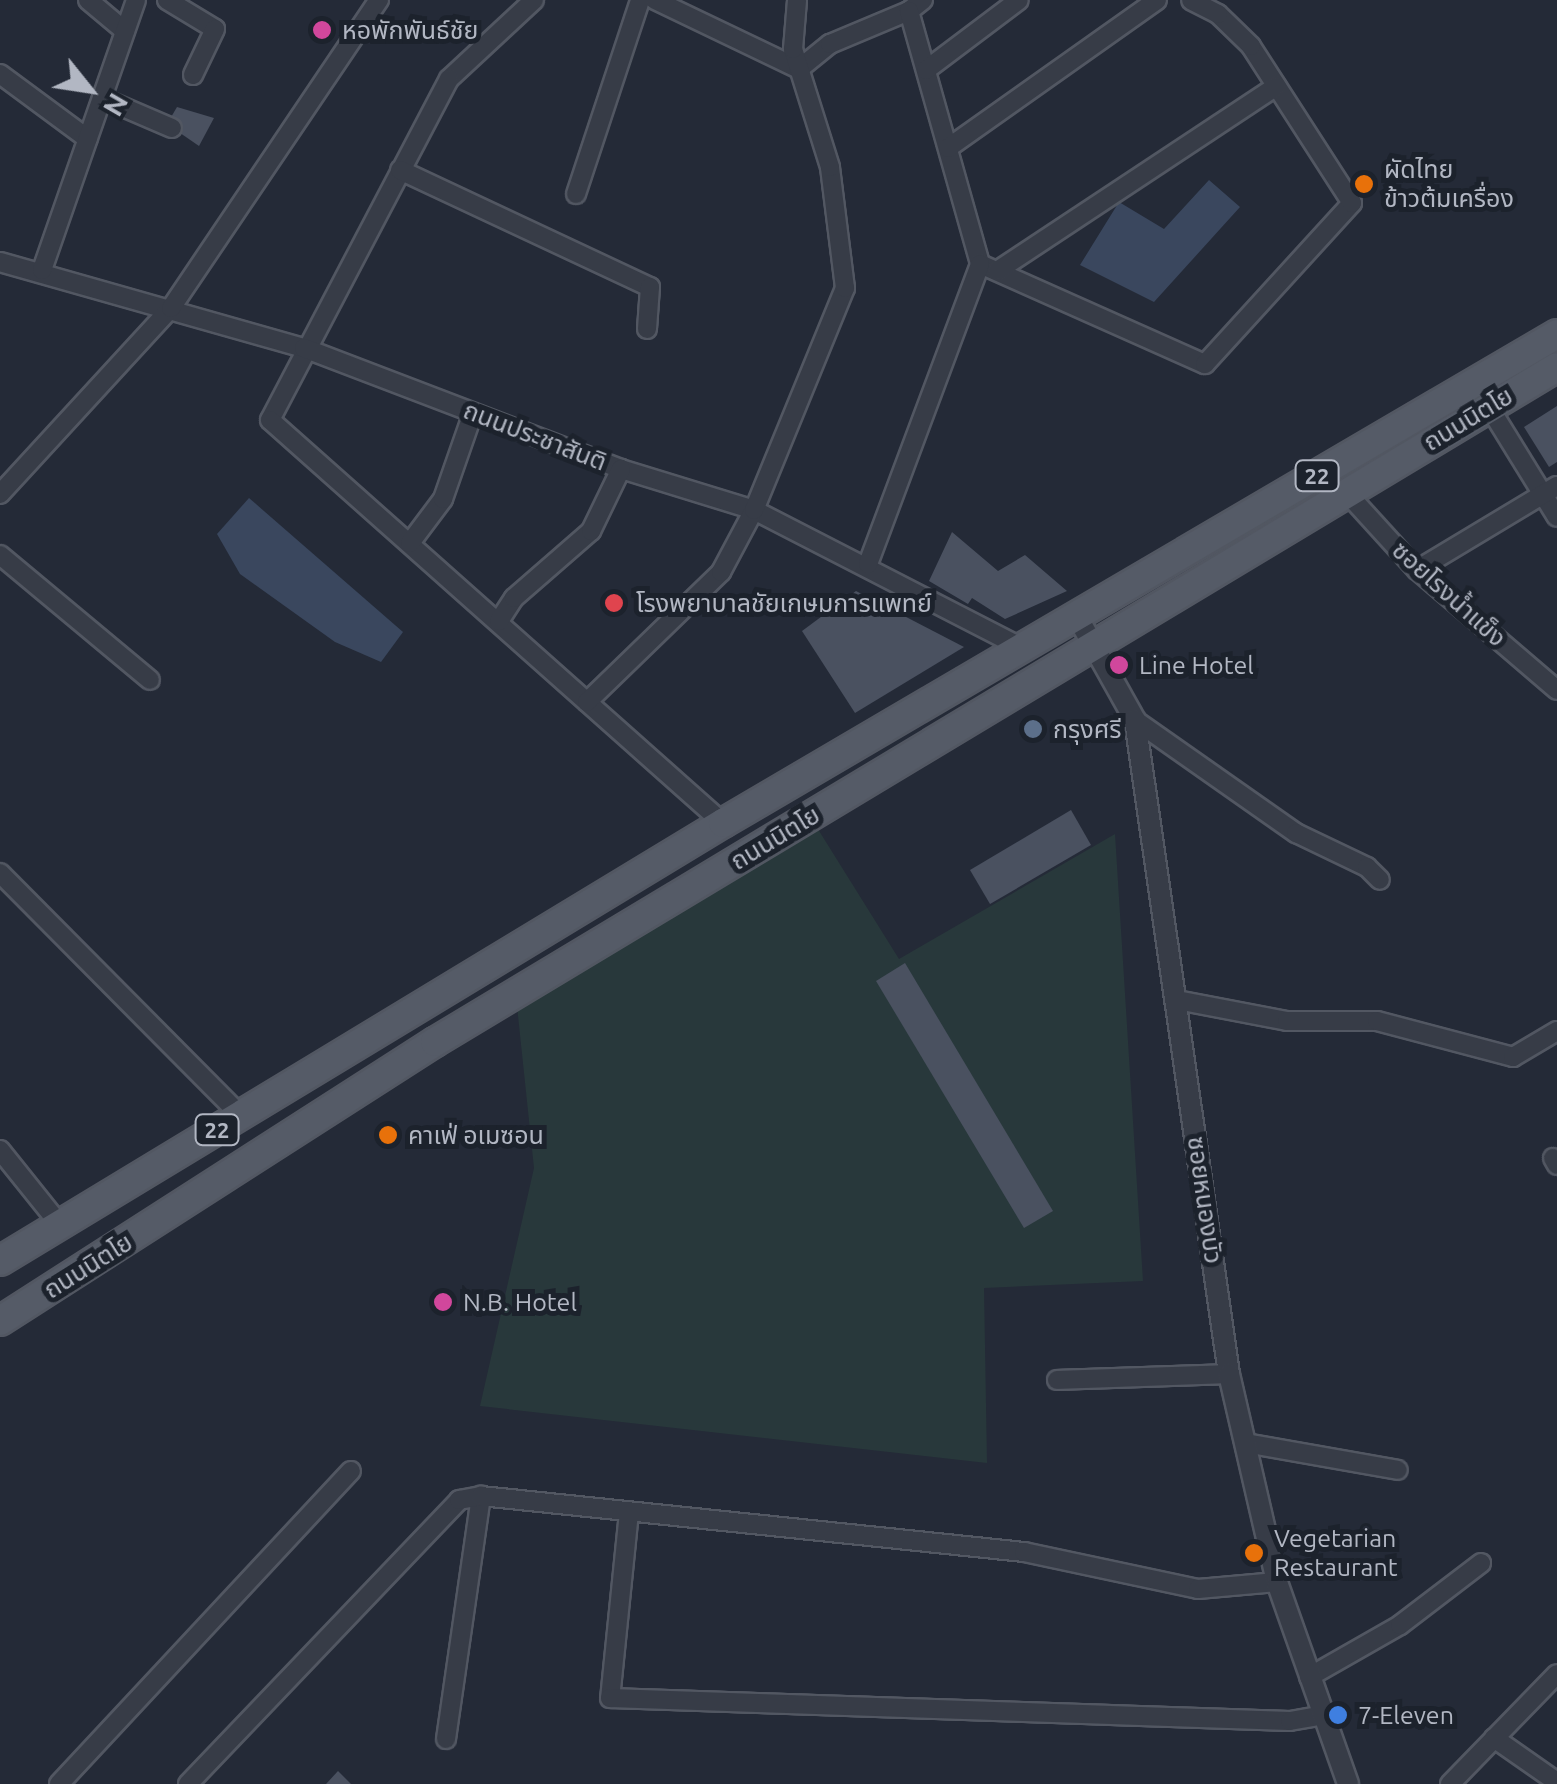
<!DOCTYPE html>
<html>
<head>
<meta charset="utf-8">
<style>
	body { margin:0 }
	#map { position:relative; width:1557px; height:1784px; overflow:hidden; background:#242a37; font-family:Ubuntu,"Noto Sans Thai",sans-serif }
	div>[style] { position:absolute }
	.green>* { inset:0; background:#28383b }
	.water>* { inset:0; background:#3a475e }
	.building>* { inset:0; background:#4a5160 }
	.roads { filter:drop-shadow(2px 0 #525762) drop-shadow(-2px 0 #525762) drop-shadow(0 2px #525762) drop-shadow(0 -2px #525762) }
	.minor>* { height:18px; margin:-9px; padding:0 9px; transform-origin:9px; border-radius:9px; background:#373c47 }
	.tertiary>* { height:20px; margin:-10px; padding:0 10px; transform-origin:10px; border-radius:10px; background:#373c47 }
	.primary>* { height:28px; margin:-14px; padding:0 14px; transform-origin:14px; border-radius:14px; background:#555b67 }
	.dots>* { width:28px; height:28px; translate:-50% -50%; box-sizing:border-box; border:5px solid #1c222c; border-radius:50% }
	span { translate:-50% -50%; white-space:nowrap; text-align:center; line-height:1.15; -webkit-text-stroke:10px #1c222c; paint-order:stroke }
	.shield-label span { padding:2px 8px; background:#1c222c; border:2px solid; border-radius:8px; -webkit-text-stroke-width:0 }
	.shield-label { font-size:22px; color:#b2b7c3; font-weight:700 }
	.poi-label { font-size:25px; color:#b2b7c3 }
	.left { translate:0 -50%; text-align:left }
	.street-label { font-size:25px; color:#b2b7c3 }
	.north { position:absolute; left:40px; top:40px; width:100px; height:100px; -webkit-text-stroke:8px #1c222c; paint-order:stroke; rotate:120deg; font-size:28px; font-weight:700; line-height:40px; text-align:center; color:#b2b7c3 }
	.north::after { content:''; display:block; margin:auto; width:35px; height:45px; background:#b2b7c3; clip-path:polygon(50% 0,100% 100%,50% 72%,0 100%) }
</style>
</head>
<body>
<div id="map">
	<div class="green">
		<div style="clip-path:polygon(816px 826px,899px 959px,1115px 834px,1143px 1281px,984px 1288px,987px 1463px,480px 1406px,534px 1168px,517px 1006px)"></div>
	</div>
	<div class="water">
		<div style="clip-path:polygon(1209px 180px,1240px 207px,1154px 302px,1080px 265px,1119px 202px,1164px 229px)"></div>
		<div style="clip-path:polygon(249px 498px,403px 632px,381px 662px,335px 642px,240px 574px,217px 534px)"></div>
	</div>
	<div class="building">
		<div style="clip-path:polygon(177px 107px,214px 118px,199px 146px,167px 124px)"></div>
		<div style="clip-path:polygon(1557px 406px,1557px 462px,1549px 467px,1524px 427px)"></div>
		<div style="clip-path:polygon(952px 532px,998px 571px,1025px 555px,1067px 591px,1005px 619px,972px 598px,968px 604px,929px 581px)"></div>
		<div style="clip-path:polygon(856px 591px,964px 647px,855px 713px,802px 631px)"></div>
		<div style="clip-path:polygon(1071px 810px,1091px 845px,990px 904px,970px 870px)"></div>
		<div style="clip-path:polygon(905px 963px,1053px 1211px,1024px 1228px,876px 981px)"></div>
		<div style="clip-path:polygon(338px 1771px,351px 1784px,326px 1784px)"></div>
	</div>
	<div class="roads">
		<div class="minor">
			<div style="left:88px;top:0;width:48px;rotate:40deg"></div>
			<div style="left:167px;top:0;width:56px;rotate:31.1deg"></div>
			<div style="left:215px;top:29px;width:51px;rotate:115.6deg"></div>
			<div style="left:534px;top:0;width:116px;rotate:137.1deg"></div>
			<div style="left:449px;top:79px;width:385px;rotate:117.7deg"></div>
			<div style="left:270px;top:420px;width:606px;rotate:41.66deg"></div>
			<div style="left:655px;top:0;width:160px;rotate:25.6deg"></div>
			<div style="left:799px;top:69px;width:40px;rotate:-39deg"></div>
			<div style="left:830px;top:44px;width:86px;rotate:-22.7deg"></div>
			<div style="left:923px;top:0;width:18px;rotate:142deg"></div>
			<div style="left:909px;top:11px;width:263px;rotate:74.3deg"></div>
			<div style="left:980px;top:264px;width:246px;rotate:24deg"></div>
			<div style="left:1205px;top:364px;width:218px;rotate:-47.6deg"></div>
			<div style="left:1352px;top:203px;width:187px;rotate:-122.8deg"></div>
			<div style="left:1251px;top:46px;width:46px;rotate:-135.9deg"></div>
			<div style="left:1218px;top:14px;width:30px;rotate:-153deg"></div>
			<div style="left:926px;top:70px;width:116px;rotate:-37deg"></div>
			<div style="left:0;top:74px;width:109px;rotate:36.5deg"></div>
			<div style="left:102px;top:98px;width:76px;rotate:23.2deg"></div>
			<div style="left:948px;top:148px;width:256px;rotate:-35.3deg"></div>
			<div style="left:400px;top:170px;width:276px;rotate:25.1deg"></div>
			<div style="left:650px;top:287px;width:42px;rotate:94.1deg"></div>
			<div style="left:576px;top:194px;width:204px;rotate:-71.7deg"></div>
			<div style="left:0;top:262px;width:316px;rotate:15.8deg"></div>
			<div style="left:304px;top:348px;width:339px;rotate:20.9deg"></div>
			<div style="left:621px;top:469px;width:139px;rotate:17.1deg"></div>
			<div style="left:754px;top:510px;width:305px;rotate:27.2deg"></div>
			<div style="left:42px;top:270px;width:286px;rotate:-70.8deg"></div>
			<div style="left:997px;top:271px;width:335px;rotate:-33.5deg"></div>
			<div style="left:1489px;top:407px;width:129px;rotate:58.3deg"></div>
			<div style="left:1346px;top:492px;width:105px;rotate:47.7deg"></div>
			<div style="left:1417px;top:570px;width:184px;rotate:40.6deg"></div>
			<div style="left:0;top:494px;width:253px;rotate:-47.4deg"></div>
			<div style="left:171px;top:308px;width:372px;rotate:-56deg"></div>
			<div style="left:410px;top:543px;width:55px;rotate:-53.1deg"></div>
			<div style="left:443px;top:499px;width:91px;rotate:-70.8deg"></div>
			<div style="left:0;top:555px;width:195px;rotate:39.8deg"></div>
			<div style="left:868px;top:564px;width:320px;rotate:-69.5deg"></div>
			<div style="left:1417px;top:570px;width:163px;rotate:-31deg"></div>
			<div style="left:499px;top:621px;width:27px;rotate:-57deg"></div>
			<div style="left:514px;top:598px;width:102px;rotate:-41deg"></div>
			<div style="left:591px;top:531px;width:69px;rotate:-64.2deg"></div>
			<div style="left:587px;top:702px;width:187px;rotate:-44.1deg"></div>
			<div style="left:721px;top:572px;width:70px;rotate:-62deg"></div>
			<div style="left:754px;top:510px;width:240px;rotate:-67.7deg"></div>
			<div style="left:845px;top:288px;width:122px;rotate:-97.1deg"></div>
			<div style="left:830px;top:167px;width:124px;rotate:-107.4deg"></div>
			<div style="left:793px;top:49px;width:49px;rotate:-85.3deg"></div>
			<div style="left:1135px;top:720px;width:197px;rotate:35.1deg"></div>
			<div style="left:1296px;top:833px;width:79px;rotate:25.6deg"></div>
			<div style="left:1367px;top:867px;width:18px;rotate:45deg"></div>
			<div style="left:0;top:873px;width:342px;rotate:45.2deg"></div>
			<div style="left:1177px;top:1000px;width:112px;rotate:10.8deg"></div>
			<div style="left:1287px;top:1021px;width:90px"></div>
			<div style="left:1377px;top:1021px;width:141px;rotate:14.8deg"></div>
			<div style="left:1513px;top:1057px;width:51px;rotate:-30.6deg"></div>
			<div style="left:0;top:1150px;width:96px;rotate:51.3deg"></div>
			<div style="left:1553px;top:1158px;width:8px;rotate:60deg"></div>
			<div style="left:1057px;top:1380px;width:172px;rotate:-2deg"></div>
			<div style="left:1245px;top:1443px;width:155px;rotate:10deg"></div>
			<div style="left:629px;top:1512px;width:187px;rotate:95.8deg"></div>
			<div style="left:610px;top:1698px;width:680px;rotate:1.94deg"></div>
			<div style="left:1290px;top:1721px;width:34px;rotate:-10deg"></div>
			<div style="left:1309px;top:1677px;width:105px;rotate:-29.7deg"></div>
			<div style="left:1400px;top:1625px;width:102px;rotate:-37.4deg"></div>
			<div style="left:1494px;top:1738px;width:77px;rotate:34.9deg"></div>
			<div style="left:446px;top:1739px;width:246px;rotate:-81.8deg"></div>
			<div style="left:59px;top:1784px;width:428px;rotate:-47deg"></div>
			<div style="left:188px;top:1784px;width:393px;rotate:-46.3deg"></div>
			<div style="left:459px;top:1500px;width:22px;rotate:-10deg"></div>
			<div style="left:481px;top:1496px;width:546px;rotate:5.89deg"></div>
			<div style="left:1024px;top:1552px;width:178px;rotate:12deg"></div>
			<div style="left:1198px;top:1589px;width:79px;rotate:-5.1deg"></div>
			<div style="left:1450px;top:1784px;width:153px;rotate:-45.8deg"></div>
		</div>
		<div class="tertiary">
			<div style="left:1078px;top:618px;width:117px;rotate:60.8deg"></div>
			<div style="left:1135px;top:720px;width:661px;rotate:81.82deg"></div>
			<div style="left:1229px;top:1374px;width:213px;rotate:77deg"></div>
			<div style="left:1277px;top:1582px;width:214px;rotate:70.6deg"></div>
		</div>
		<div class="primary">
			<div style="left:0;top:1261px;width:845px;rotate:-31.21deg"></div>
			<div style="left:723px;top:823px;width:967px;rotate:-30.38deg"></div>
			<div style="left:0;top:1321px;width:517px;rotate:-32.68deg"></div>
			<div style="left:435px;top:1042px;width:1309px;rotate:-31.03deg"></div>
		</div>
	</div>
	<div class="dots">
		<div style="left:322px;top:30px;background:#d1479c"></div>
		<div style="left:1364px;top:184px;background:#e8710a"></div>
		<div style="left:614px;top:603px;background:#e0444e"></div>
		<div style="left:1119px;top:665px;background:#d1479c"></div>
		<div style="left:1033px;top:729px;background:#5c6f8a"></div>
		<div style="left:388px;top:1135px;background:#e8710a"></div>
		<div style="left:443px;top:1302px;background:#d1479c"></div>
		<div style="left:1254px;top:1553px;background:#e8710a"></div>
		<div style="left:1338px;top:1715px;background:#3f7fe0"></div>
	</div>
	<div class="shield-label">
		<span style="left:1317px;top:476px">22</span>
		<span style="left:217px;top:1130px">22</span>
	</div>
	<div class="poi-label">
		<span class="left" style="left:342px;top:30px">หอพักพันธ์ชัย</span>
		<span class="left" style="left:1384px;top:184px">ผัดไทย<br>ข้าวต้มเครื่อง</span>
		<span class="left" style="left:636px;top:603px">โรงพยาบาลชัยเกษมการแพทย์</span>
		<span class="left" style="left:1139px;top:665px">Line Hotel</span>
		<span class="left" style="left:1053px;top:729px">กรุงศรี</span>
		<span class="left" style="left:408px;top:1135px">คาเฟ่ อเมซอน</span>
		<span class="left" style="left:463px;top:1302px">N.B. Hotel</span>
		<span class="left" style="left:1274px;top:1553px">Vegetarian<br>Restaurant</span>
		<span class="left" style="left:1358px;top:1715px">7-Eleven</span>
	</div>
	<div class="street-label">
		<span style="left:1468px;top:419px;rotate:-31deg">ถนนนิตโย</span>
		<span style="left:535px;top:436px;rotate:21deg">ถนนประชาสันติ</span>
		<span style="left:1449px;top:594px;rotate:42deg">ซอยโรงน้ำแข็ง</span>
		<span style="left:775px;top:838px;rotate:-31deg">ถนนนิตโย</span>
		<span style="left:1205px;top:1200px;rotate:82deg">ซอยหนองบัว</span>
		<span style="left:88px;top:1266px;rotate:-32deg">ถนนนิตโย</span>
	</div>
	<div class="north">N</div>
</div>
</body>
</html>
